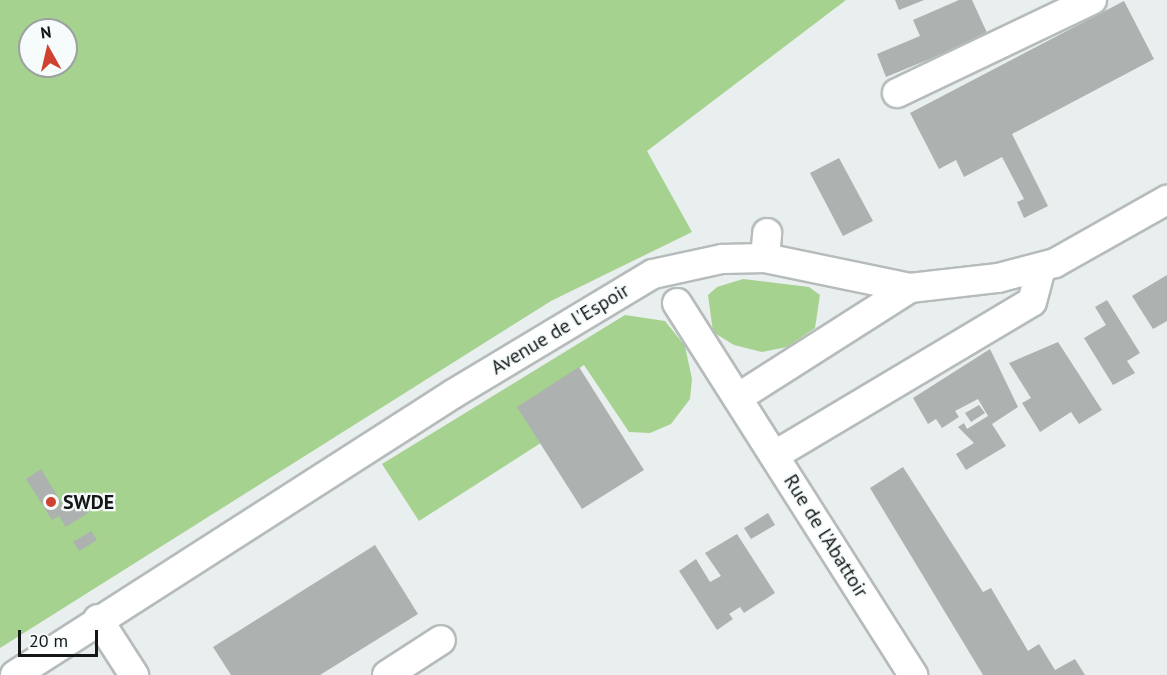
<!DOCTYPE html>
<html>
<head>
<meta charset="utf-8">
<style>
	body { margin:0 }
	#map { position:relative; width:1167px; height:675px; overflow:hidden; background:#e9eeef; font-family:"PT Sans",sans-serif }
	div>[style] { position:absolute }
	.green>* { inset:0; background:#a6d28f }
	.building>* { inset:0; background:#adb1af }
	.roads { filter:drop-shadow(2px 0 #b6bbbb) drop-shadow(-2px 0 #b6bbbb) drop-shadow(0 2px #b6bbbb) drop-shadow(0 -2px #b6bbbb) }
	.minor>* { height:28px; margin:-14px; padding:0 14px; transform-origin:14px; border-radius:14px; background:#fff }
	.dots>* { width:16px; height:16px; translate:-50% -50%; box-sizing:border-box; border:3px solid #f6fcfc; border-radius:50% }
	span { translate:-50% -50%; white-space:nowrap; text-align:center; line-height:1.15; -webkit-text-stroke:4.5px #f6fcfc; paint-order:stroke }
	.street-label { font-size:20px; color:#151717 }
	.poi-label { font-size:20px; color:#151717; font-weight:700 }
	.left { translate:0 -50%; text-align:left }
	.north { position:absolute; left:18px; top:18px; width:60px; height:60px; box-sizing:border-box; background:#f6fcfc; border:2px solid #9ca0a0; border-radius:50%; rotate:352deg; font-size:16px; font-weight:700; line-height:24px; text-align:center; color:#151717 }
	.north::after { content:''; display:block; margin:auto; width:21px; height:27px; background:#cf4230; clip-path:polygon(50% 0,100% 100%,50% 72%,0 100%) }
	.scale { position:absolute; left:18px; top:630px; width:80px; height:27px; box-sizing:border-box; border:3px solid #151717; border-top:0; padding-left:8px; font-size:18px; line-height:21px; white-space:nowrap; color:#151717; -webkit-text-stroke:4px #f6fcfc; paint-order:stroke }
</style>
</head>
<body>
<div id="map">
	<div class="green">
		<div style="clip-path:polygon(evenodd,0 0,846px 0,647px 151px,692px 232px,551px 301px,0 648px,0 0,30px 30px,66px 30px,66px 66px,30px 66px,30px 30px)"></div>
		<div style="clip-path:polygon(743px 279px,809px 287px,820px 295px,815px 328px,787px 347px,762px 352px,734px 345px,713px 332px,708px 295px,717px 287px)"></div>
		<div style="clip-path:polygon(625px 315px,665px 321px,685px 346px,692px 379px,690px 399px,671px 424px,650px 433px,629px 432px,584px 365px,525px 404px,547px 439px,419px 521px,382px 464px)"></div>
	</div>
	<div class="building">
		<div style="clip-path:polygon(895px 0,924px 0,899px 10px)"></div>
		<div style="clip-path:polygon(959px 0,972px 0,988px 35px,886px 77px,877px 54px,920px 36px,913px 20px)"></div>
		<div style="clip-path:polygon(1124px 1px,1154px 59px,1012px 134px,1048px 206px,1024px 218px,1017px 202px,1024px 199px,1002px 157px,964px 177px,956px 160px,939px 169px,910px 113px)"></div>
		<div style="clip-path:polygon(839px 158px,873px 221px,843px 236px,810px 173px)"></div>
		<div style="clip-path:polygon(1167px 275px,1167px 321px,1153px 329px,1132px 296px)"></div>
		<div style="clip-path:polygon(1107px 300px,1140px 353px,1127px 361px,1135px 373px,1113px 385px,1084px 338px,1106px 325px,1095px 307px)"></div>
		<div style="clip-path:polygon(1058px 342px,1102px 410px,1079px 424px,1071px 412px,1040px 432px,1022px 403px,1031px 398px,1009px 363px)"></div>
		<div style="clip-path:polygon(990px 349px,1018px 407px,992px 424px,1006px 446px,966px 470px,956px 454px,974px 443px,958px 427px,964px 423px,967px 429px,988px 416px,978px 399px,955px 411px,959px 417px,942px 428px,936px 419px,928px 424px,913px 398px)"></div>
		<div style="clip-path:polygon(579px 367px,644px 470px,582px 509px,517px 407px)"></div>
		<div style="clip-path:polygon(979px 405px,985px 413px,971px 422px,965px 413px)"></div>
		<div style="clip-path:polygon(903px 467px,983px 592px,991px 588px,1028px 651px,1039px 644px,1055px 670px,1075px 659px,1085px 675px,983px 675px,870px 488px)"></div>
		<div style="clip-path:polygon(41px 469px,64px 507px,79px 498px,88px 513px,66px 527px,59px 516px,52px 520px,26px 479px)"></div>
		<div style="clip-path:polygon(768px 513px,775px 525px,751px 539px,744px 528px)"></div>
		<div style="clip-path:polygon(91px 531px,97px 540px,79px 551px,73px 542px)"></div>
		<div style="clip-path:polygon(737px 534px,775px 593px,744px 613px,740px 607px,729px 614px,733px 619px,717px 630px,679px 571px,696px 559px,710px 582px,721px 576px,705px 553px)"></div>
		<div style="clip-path:polygon(375px 545px,418px 614px,320px 675px,231px 675px,213px 647px)"></div>
	</div>
	<div class="roads">
		<div class="minor">
			<div style="left:897px;top:93px;width:216px;rotate:-25.5deg"></div>
			<div style="left:765px;top:258px;width:25px;rotate:-85deg"></div>
			<div style="left:677px;top:303px;width:441px;rotate:57.6deg"></div>
			<div style="left:739px;top:397px;width:203px;rotate:-32.5deg"></div>
			<div style="left:775px;top:455px;width:299px;rotate:-30.8deg"></div>
			<div style="left:1032px;top:302px;width:35px;rotate:-75deg"></div>
			<div style="left:98px;top:619px;width:67px;rotate:57.3deg"></div>
			<div style="left:15px;top:675px;width:520px;rotate:-32.68deg"></div>
			<div style="left:453px;top:394px;width:233px;rotate:-31deg"></div>
			<div style="left:653px;top:274px;width:71px;rotate:-12.3deg"></div>
			<div style="left:722px;top:259px;width:43px;rotate:-1.3deg"></div>
			<div style="left:765px;top:258px;width:148px;rotate:11.7deg"></div>
			<div style="left:910px;top:288px;width:89px;rotate:-6.5deg"></div>
			<div style="left:998px;top:278px;width:59px;rotate:-14.7deg"></div>
			<div style="left:1055px;top:263px;width:129px;rotate:-29.4deg"></div>
			<div style="left:387px;top:675px;width:64px;rotate:-32.9deg"></div>
		</div>
	</div>
	<div class="dots">
		<div style="left:51px;top:502px;background:#cf4230"></div>
	</div>
	<div class="street-label">
		<span style="left:560px;top:329px;rotate:-31deg">Avenue de l'Espoir</span>
		<span style="left:826px;top:536px;rotate:58deg">Rue de l'Abattoir</span>
	</div>
	<div class="poi-label">
		<span class="left" style="left:63px;top:502px">SWDE</span>
	</div>
	<div class="north">N</div>
	<div class="scale">20 m</div>
</div>
</body>
</html>
